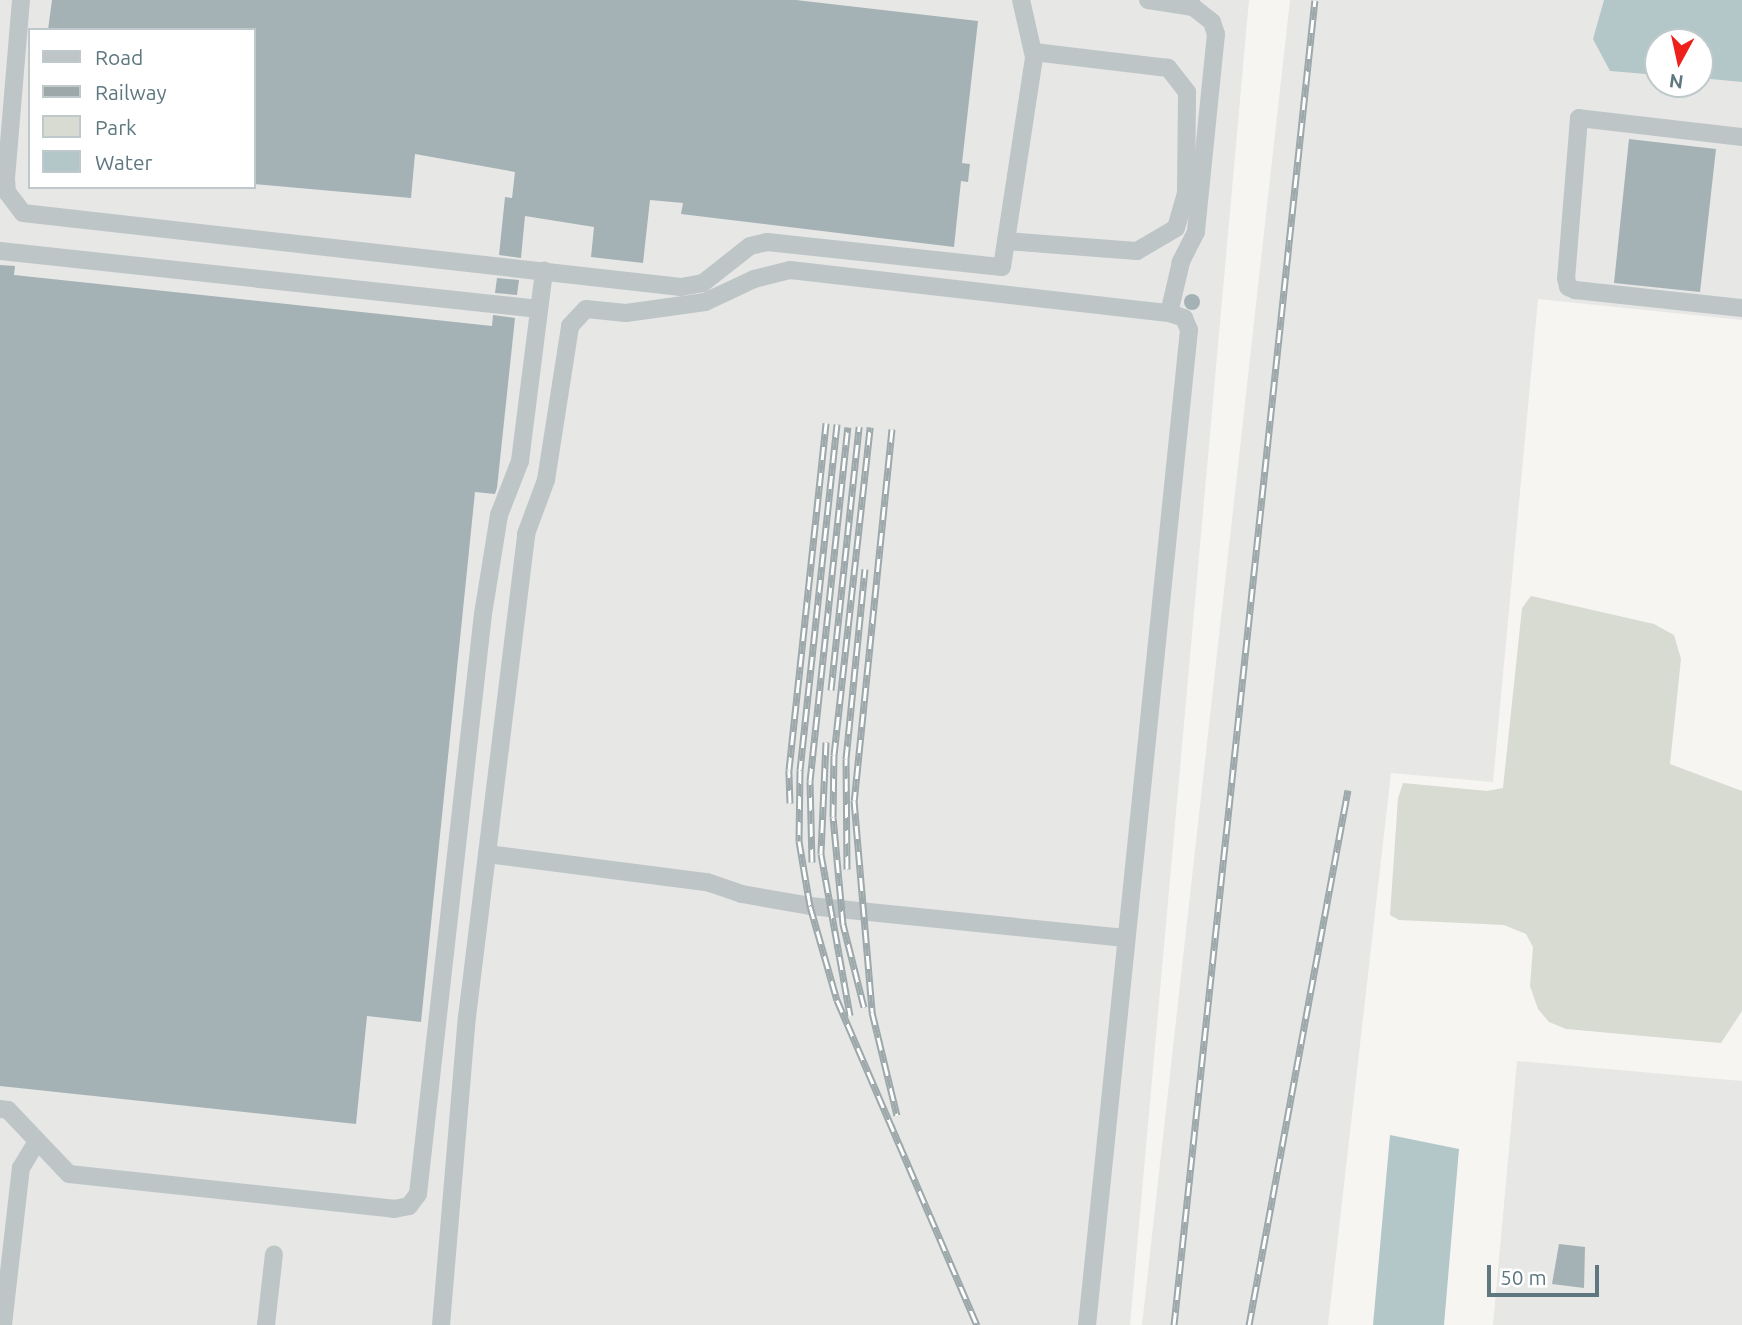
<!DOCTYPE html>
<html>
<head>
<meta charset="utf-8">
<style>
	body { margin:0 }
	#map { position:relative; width:1742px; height:1325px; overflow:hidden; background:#f6f5f2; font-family:Ubuntu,sans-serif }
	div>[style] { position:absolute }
	.built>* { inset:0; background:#e7e7e6 }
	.green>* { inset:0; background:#d7dbd1 }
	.water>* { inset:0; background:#b4c7c8 }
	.building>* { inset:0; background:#a5b2b5 }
	.round { border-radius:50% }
	.minor>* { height:18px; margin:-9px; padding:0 9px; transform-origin:9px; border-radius:9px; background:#bec5c7 }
	.rail>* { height:7px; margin-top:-3.5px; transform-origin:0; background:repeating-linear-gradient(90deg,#fff 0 13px,#9da8ab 0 26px); box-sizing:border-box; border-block:2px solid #9da8ab }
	span { translate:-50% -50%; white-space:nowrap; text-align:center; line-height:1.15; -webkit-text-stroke:7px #fff; paint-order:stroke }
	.legend { position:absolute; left:28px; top:28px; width:228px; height:161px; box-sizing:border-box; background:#fff; border:2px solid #bfc9cc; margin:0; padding:9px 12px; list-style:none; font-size:21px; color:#5f787f }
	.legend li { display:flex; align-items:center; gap:14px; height:35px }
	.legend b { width:35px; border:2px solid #bfc9cc }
	.north { position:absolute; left:1644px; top:28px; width:70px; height:70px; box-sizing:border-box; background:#fff; border:2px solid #bfc9cc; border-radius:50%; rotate:188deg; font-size:19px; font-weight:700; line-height:28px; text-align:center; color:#5f787f }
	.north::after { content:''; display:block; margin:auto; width:24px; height:32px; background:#ee201b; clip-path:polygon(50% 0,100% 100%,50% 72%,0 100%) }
	.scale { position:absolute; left:1487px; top:1265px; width:112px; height:32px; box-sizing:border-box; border:4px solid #5f787f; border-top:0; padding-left:9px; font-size:21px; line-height:24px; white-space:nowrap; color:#5f787f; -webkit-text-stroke:5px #fff; paint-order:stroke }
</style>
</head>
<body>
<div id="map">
	<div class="built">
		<div style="clip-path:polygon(evenodd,0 0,1249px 0,1130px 1325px,0 1325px,0 0,30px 30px,254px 30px,254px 187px,30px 187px,30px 30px)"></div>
		<div style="clip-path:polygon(evenodd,1290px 0,1742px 0,1742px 320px,1538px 299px,1493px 782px,1391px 773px,1328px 1325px,1142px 1325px,1290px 0,1658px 42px,1700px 42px,1700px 84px,1658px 84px,1658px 42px)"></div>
		<div style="clip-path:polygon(1517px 1061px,1742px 1081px,1742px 1325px,1493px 1325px)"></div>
	</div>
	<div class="green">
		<div style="clip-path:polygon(1531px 596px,1654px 624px,1674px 635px,1681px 659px,1670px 764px,1742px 791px,1742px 1011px,1721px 1043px,1566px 1029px,1549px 1022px,1538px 1009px,1530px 986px,1533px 947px,1526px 934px,1504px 925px,1399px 920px,1390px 915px,1398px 798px,1403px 783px,1487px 791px,1503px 788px,1522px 608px)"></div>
	</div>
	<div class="water">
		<div style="clip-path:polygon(1604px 0,1742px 0,1742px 82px,1700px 78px,1700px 42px,1658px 42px,1658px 75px,1610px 71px,1593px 39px)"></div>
		<div style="clip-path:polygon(1390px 1135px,1459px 1149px,1444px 1325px,1373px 1325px)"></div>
	</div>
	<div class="building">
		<div style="clip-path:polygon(52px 0,796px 0,978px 21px,962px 163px,970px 164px,968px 182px,961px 181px,954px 247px,681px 214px,683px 203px,650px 200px,643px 263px,591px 257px,594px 227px,525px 216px,521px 258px,499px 255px,505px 197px,512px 198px,515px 172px,415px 154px,411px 198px,254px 184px,254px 30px,48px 30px)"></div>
		<div style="clip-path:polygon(1629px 139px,1716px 149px,1700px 292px,1614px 283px)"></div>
		<div style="clip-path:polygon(0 265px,15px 266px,14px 275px,492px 326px,493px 315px,515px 318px,497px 488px,495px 494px,475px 492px,421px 1022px,367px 1016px,356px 1124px,0 1086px)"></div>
		<div style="clip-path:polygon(497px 278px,519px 280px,517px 295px,495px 293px)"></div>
		<div class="round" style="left:1184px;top:294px;width:16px;height:16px"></div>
		<div style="clip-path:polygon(1559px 1244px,1585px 1247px,1584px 1288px,1552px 1284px)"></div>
	</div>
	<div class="minor">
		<div style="left:21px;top:0;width:180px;rotate:94.8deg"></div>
		<div style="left:6px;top:179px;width:13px;rotate:86deg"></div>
		<div style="left:7px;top:192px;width:26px;rotate:53deg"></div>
		<div style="left:23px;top:213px;width:662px;rotate:6.42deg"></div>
		<div style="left:681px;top:287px;width:22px;rotate:-10deg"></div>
		<div style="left:703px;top:283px;width:60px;rotate:-38.2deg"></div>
		<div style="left:750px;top:246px;width:17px;rotate:-13deg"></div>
		<div style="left:767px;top:242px;width:236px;rotate:6.1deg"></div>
		<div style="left:1002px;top:267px;width:212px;rotate:-81.3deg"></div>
		<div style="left:1034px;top:57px;width:58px;rotate:-102.8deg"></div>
		<div style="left:1148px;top:0;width:46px;rotate:8.8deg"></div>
		<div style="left:1193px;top:7px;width:24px;rotate:38deg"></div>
		<div style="left:1212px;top:22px;width:13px;rotate:72deg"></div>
		<div style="left:1216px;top:34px;width:199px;rotate:95.8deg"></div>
		<div style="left:1196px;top:232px;width:34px;rotate:117deg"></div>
		<div style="left:1181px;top:262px;width:52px;rotate:103.2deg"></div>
		<div style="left:1742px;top:137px;width:164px;rotate:-173.4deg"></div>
		<div style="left:1579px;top:118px;width:161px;rotate:94.6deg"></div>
		<div style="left:1566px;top:278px;width:9px;rotate:77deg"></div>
		<div style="left:1568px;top:287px;width:8px;rotate:23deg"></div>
		<div style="left:1575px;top:290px;width:168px;rotate:6.2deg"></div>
		<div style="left:1006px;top:241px;width:131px;rotate:4.4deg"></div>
		<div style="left:1137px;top:251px;width:45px;rotate:-30.5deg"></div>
		<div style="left:1176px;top:228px;width:37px;rotate:-74deg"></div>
		<div style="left:1186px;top:192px;width:100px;rotate:-89.4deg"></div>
		<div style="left:1187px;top:92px;width:31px;rotate:-128deg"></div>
		<div style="left:1168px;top:68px;width:135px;rotate:-173.2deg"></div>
		<div style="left:0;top:251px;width:542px;rotate:6.14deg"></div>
		<div style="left:487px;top:854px;width:222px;rotate:7.3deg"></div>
		<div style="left:707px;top:882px;width:37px;rotate:19deg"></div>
		<div style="left:742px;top:894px;width:69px;rotate:10deg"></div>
		<div style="left:810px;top:906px;width:317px;rotate:5.8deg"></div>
		<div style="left:0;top:1109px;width:8px;rotate:7deg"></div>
		<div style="left:8px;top:1110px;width:88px;rotate:46.4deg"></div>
		<div style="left:69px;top:1174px;width:327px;rotate:6.1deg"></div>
		<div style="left:394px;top:1209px;width:15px;rotate:-11deg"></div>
		<div style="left:409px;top:1206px;width:15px;rotate:-53deg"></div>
		<div style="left:418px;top:1194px;width:584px;rotate:-83.61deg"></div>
		<div style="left:483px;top:614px;width:100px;rotate:-80.8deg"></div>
		<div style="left:499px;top:515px;width:58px;rotate:-68.7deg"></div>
		<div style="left:520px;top:461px;width:192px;rotate:-82.8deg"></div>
		<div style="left:3px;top:1325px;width:158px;rotate:-83.5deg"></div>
		<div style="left:21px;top:1168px;width:31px;rotate:-59deg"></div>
		<div style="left:266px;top:1325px;width:71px;rotate:-83.6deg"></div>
		<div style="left:441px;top:1325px;width:309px;rotate:-85.2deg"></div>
		<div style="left:467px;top:1017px;width:487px;rotate:-83deg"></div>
		<div style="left:526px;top:534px;width:58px;rotate:-69.7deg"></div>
		<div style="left:546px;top:480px;width:156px;rotate:-81.1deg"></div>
		<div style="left:570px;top:326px;width:23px;rotate:-47deg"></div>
		<div style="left:586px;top:309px;width:40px;rotate:5.7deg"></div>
		<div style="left:626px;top:313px;width:80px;rotate:-7.9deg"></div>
		<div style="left:705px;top:302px;width:54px;rotate:-25.1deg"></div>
		<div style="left:754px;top:279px;width:37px;rotate:-14deg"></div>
		<div style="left:790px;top:270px;width:381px;rotate:6.5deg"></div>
		<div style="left:1169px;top:313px;width:16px;rotate:18deg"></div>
		<div style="left:1184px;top:318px;width:13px;rotate:67deg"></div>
		<div style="left:1189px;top:330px;width:1000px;rotate:95.85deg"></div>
	</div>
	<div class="rail">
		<div style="left:837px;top:424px;width:348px;rotate:96.1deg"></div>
		<div style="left:800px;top:770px;width:71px;rotate:90.8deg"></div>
		<div style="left:799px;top:841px;width:66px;rotate:80.4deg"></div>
		<div style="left:810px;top:906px;width:98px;rotate:74deg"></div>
		<div style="left:837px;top:1000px;width:354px;rotate:66.7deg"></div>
		<div style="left:892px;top:429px;width:373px;rotate:95.8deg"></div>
		<div style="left:854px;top:800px;width:213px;rotate:85.1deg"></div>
		<div style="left:872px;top:1012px;width:106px;rotate:76.4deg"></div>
		<div style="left:831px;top:690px;width:265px;rotate:-83.9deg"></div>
		<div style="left:826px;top:742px;width:112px;rotate:92.6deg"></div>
		<div style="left:821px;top:854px;width:164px;rotate:79.8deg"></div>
		<div style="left:790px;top:803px;width:33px;rotate:-92deg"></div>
		<div style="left:789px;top:770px;width:349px;rotate:-83.9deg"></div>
		<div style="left:812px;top:862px;width:81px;rotate:-91.4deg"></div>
		<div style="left:810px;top:781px;width:356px;rotate:-83.9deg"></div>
		<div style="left:847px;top:869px;width:110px;rotate:-90.5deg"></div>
		<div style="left:846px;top:759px;width:191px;rotate:-84.3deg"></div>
		<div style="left:864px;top:1007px;width:86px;rotate:-104.2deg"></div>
		<div style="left:843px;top:924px;width:107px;rotate:-95.3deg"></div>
		<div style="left:833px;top:817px;width:62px;rotate:-89.1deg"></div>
		<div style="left:834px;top:755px;width:330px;rotate:-83.7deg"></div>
		<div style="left:1174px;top:1325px;width:1332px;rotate:-83.93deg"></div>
		<div style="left:1249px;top:1325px;width:544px;rotate:-79.52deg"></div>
	</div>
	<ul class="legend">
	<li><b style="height:9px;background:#bec5c7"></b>Road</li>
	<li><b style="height:9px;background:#9da8ab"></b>Railway</li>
	<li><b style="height:19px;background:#d7dbd1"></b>Park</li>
	<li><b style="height:19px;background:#b4c7c8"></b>Water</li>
	</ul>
	<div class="north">N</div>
	<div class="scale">50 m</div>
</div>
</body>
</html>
